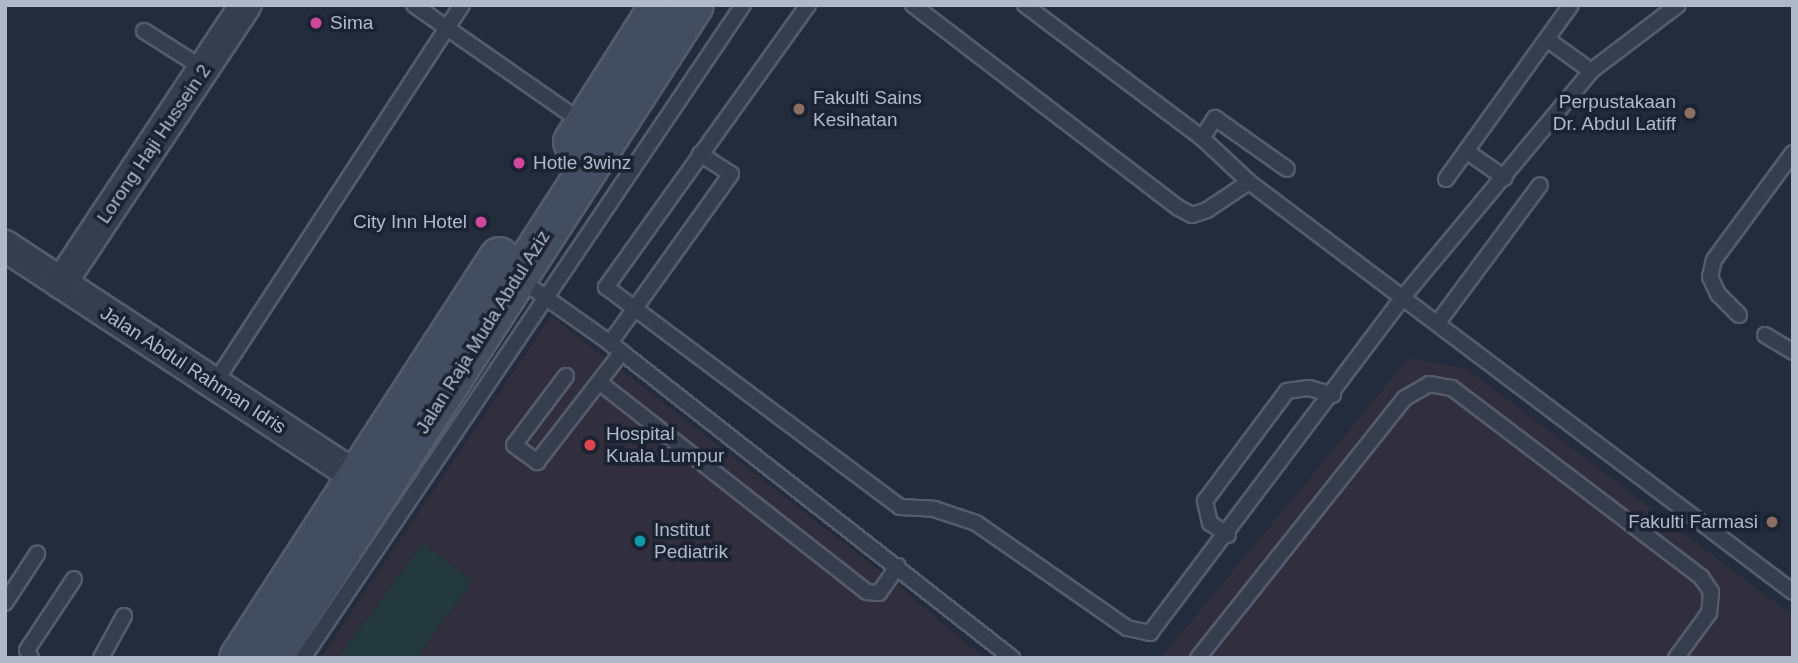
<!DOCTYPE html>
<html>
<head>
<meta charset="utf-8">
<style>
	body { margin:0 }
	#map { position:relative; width:1798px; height:663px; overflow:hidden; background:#222c3d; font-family:Arial,sans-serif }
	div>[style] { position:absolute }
	.medical>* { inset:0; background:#312e3e }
	.green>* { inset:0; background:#24393e }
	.roads { filter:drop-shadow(2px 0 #545c6b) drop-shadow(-2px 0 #545c6b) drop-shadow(0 2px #545c6b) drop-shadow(0 -2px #545c6b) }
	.lane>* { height:14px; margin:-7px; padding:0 7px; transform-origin:7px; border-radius:7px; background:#363e4d }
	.street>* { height:30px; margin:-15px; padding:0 15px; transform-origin:15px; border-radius:15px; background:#363e4d }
	.secondary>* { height:38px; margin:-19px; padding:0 19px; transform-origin:19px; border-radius:19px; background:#434d60 }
	.dots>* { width:19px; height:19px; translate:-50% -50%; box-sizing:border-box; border:4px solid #1b2332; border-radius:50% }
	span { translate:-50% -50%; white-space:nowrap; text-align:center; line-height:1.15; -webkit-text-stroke:7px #1b2332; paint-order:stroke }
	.poi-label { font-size:19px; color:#b1b9c8 }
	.left { translate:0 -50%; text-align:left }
	.right { translate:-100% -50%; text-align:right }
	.street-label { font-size:19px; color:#b1b9c8 }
	.frame { position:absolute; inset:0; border:7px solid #b1b9c8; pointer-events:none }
</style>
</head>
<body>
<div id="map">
	<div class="medical">
		<div style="clip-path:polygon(551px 316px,889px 578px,984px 658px,321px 658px)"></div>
		<div style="clip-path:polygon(1409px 358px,1467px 369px,1793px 616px,1793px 658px,1161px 658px)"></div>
	</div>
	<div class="green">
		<div style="clip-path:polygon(423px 543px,473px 581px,416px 658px,338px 658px)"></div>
	</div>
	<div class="roads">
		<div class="lane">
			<div style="left:414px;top:5px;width:205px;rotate:34.9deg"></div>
			<div style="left:808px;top:5px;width:347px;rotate:125.6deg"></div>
			<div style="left:606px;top:287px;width:367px;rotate:36.8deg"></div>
			<div style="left:900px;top:507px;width:34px;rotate:3deg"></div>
			<div style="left:934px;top:509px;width:44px;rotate:18.4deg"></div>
			<div style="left:976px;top:523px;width:184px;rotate:34.8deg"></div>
			<div style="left:1127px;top:628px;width:24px;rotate:12deg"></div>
			<div style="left:1150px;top:633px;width:421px;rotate:-53deg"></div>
			<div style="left:1403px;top:297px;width:294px;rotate:-50.2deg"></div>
			<div style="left:1591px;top:71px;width:109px;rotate:-37.2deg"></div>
			<div style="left:913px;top:5px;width:332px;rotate:37.4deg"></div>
			<div style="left:1177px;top:207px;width:17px;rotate:28deg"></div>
			<div style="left:1192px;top:215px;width:16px;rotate:-18deg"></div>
			<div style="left:1207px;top:210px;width:50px;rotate:-33.7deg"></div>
			<div style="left:1025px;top:5px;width:221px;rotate:36.9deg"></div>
			<div style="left:1202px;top:138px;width:24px;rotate:-57deg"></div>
			<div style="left:1215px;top:118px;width:88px;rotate:35.3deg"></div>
			<div style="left:144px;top:31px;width:71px;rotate:32.3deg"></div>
			<div style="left:1548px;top:40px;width:53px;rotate:35.8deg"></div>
			<div style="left:1202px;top:138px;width:64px;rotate:43.1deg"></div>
			<div style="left:1249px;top:182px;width:681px;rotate:37deg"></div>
			<div style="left:1466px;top:151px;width:47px;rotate:34.7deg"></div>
			<div style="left:1446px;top:179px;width:214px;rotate:-54.3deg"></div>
			<div style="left:518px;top:278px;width:113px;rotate:35.2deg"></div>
			<div style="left:610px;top:343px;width:511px;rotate:38.08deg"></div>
			<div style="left:1739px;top:315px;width:30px;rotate:-135deg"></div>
			<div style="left:1718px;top:294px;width:19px;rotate:-115deg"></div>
			<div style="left:1710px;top:277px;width:17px;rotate:-77deg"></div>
			<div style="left:1714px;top:260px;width:133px;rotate:-53.6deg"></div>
			<div style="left:1439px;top:321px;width:169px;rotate:-53.4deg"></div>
			<div style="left:1765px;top:335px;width:33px;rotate:31deg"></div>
			<div style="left:610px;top:343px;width:208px;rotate:-54.4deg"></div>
			<div style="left:731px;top:174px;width:37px;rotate:-147deg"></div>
			<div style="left:566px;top:376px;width:86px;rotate:127deg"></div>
			<div style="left:514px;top:445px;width:29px;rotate:36deg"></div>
			<div style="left:537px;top:462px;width:139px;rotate:-52.3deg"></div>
			<div style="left:599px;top:382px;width:340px;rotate:38.1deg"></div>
			<div style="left:867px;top:592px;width:12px;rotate:5deg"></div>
			<div style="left:879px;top:593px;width:33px;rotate:-55deg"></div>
			<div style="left:214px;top:384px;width:453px;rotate:-56.8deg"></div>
			<div style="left:1228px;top:535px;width:22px;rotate:-146deg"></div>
			<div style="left:1210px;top:523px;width:23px;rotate:-103deg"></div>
			<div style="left:1205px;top:501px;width:137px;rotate:-53.3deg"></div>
			<div style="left:1287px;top:391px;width:22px;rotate:-8deg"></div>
			<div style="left:1309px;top:388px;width:25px;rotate:16deg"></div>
			<div style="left:5px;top:603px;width:59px;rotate:-56.9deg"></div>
			<div style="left:31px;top:658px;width:9px;rotate:-117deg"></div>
			<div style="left:27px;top:650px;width:85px;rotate:-56.5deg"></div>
			<div style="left:101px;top:658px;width:48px;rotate:-61.3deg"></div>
			<div style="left:303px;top:658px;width:787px;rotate:-56.03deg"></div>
			<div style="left:1198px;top:658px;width:332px;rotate:-51.5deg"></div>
			<div style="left:1405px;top:398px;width:28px;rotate:-30deg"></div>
			<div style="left:1429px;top:384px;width:23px;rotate:10deg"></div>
			<div style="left:1452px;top:388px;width:313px;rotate:37.2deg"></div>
			<div style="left:1701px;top:577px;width:18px;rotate:56deg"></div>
			<div style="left:1711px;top:592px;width:21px;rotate:95deg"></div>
			<div style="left:1709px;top:613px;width:56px;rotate:126.3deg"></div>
		</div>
		<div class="street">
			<div style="left:5px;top:246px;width:440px;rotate:33.3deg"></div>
			<div style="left:61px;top:283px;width:334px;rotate:-56.4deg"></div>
		</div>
		<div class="secondary">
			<div style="left:573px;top:142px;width:162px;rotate:-57.6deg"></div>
			<div style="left:239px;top:658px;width:478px;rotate:-57deg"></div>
			<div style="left:272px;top:658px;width:777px;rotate:-57.13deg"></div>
		</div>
	</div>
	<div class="dots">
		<div style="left:316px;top:23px;background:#d1479c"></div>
		<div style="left:799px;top:109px;background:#8d6e63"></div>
		<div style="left:1690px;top:113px;background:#8d6e63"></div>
		<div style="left:519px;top:163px;background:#d1479c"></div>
		<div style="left:481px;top:222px;background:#d1479c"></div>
		<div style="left:590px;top:445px;background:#e0444e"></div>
		<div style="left:1772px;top:522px;background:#8d6e63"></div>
		<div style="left:640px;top:541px;background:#0f9aa8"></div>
	</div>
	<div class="poi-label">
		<span class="left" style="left:330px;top:23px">Sima</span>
		<span class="left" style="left:813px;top:109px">Fakulti Sains<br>Kesihatan</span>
		<span class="right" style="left:1676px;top:113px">Perpustakaan<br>Dr. Abdul Latiff</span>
		<span class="left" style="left:533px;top:163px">Hotle 3winz</span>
		<span class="right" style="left:467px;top:222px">City Inn Hotel</span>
		<span class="left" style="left:606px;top:445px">Hospital<br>Kuala Lumpur</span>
		<span class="right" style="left:1758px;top:522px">Fakulti Farmasi</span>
		<span class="left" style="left:654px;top:541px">Institut<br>Pediatrik</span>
	</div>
	<div class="street-label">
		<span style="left:154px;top:144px;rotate:-56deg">Lorong Haji Hussein 2</span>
		<span style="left:483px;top:332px;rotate:-58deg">Jalan Raja Muda Abdul Aziz</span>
		<span style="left:193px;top:370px;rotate:33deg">Jalan Abdul Rahman Idris</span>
	</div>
	<div class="frame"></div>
</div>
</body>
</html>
